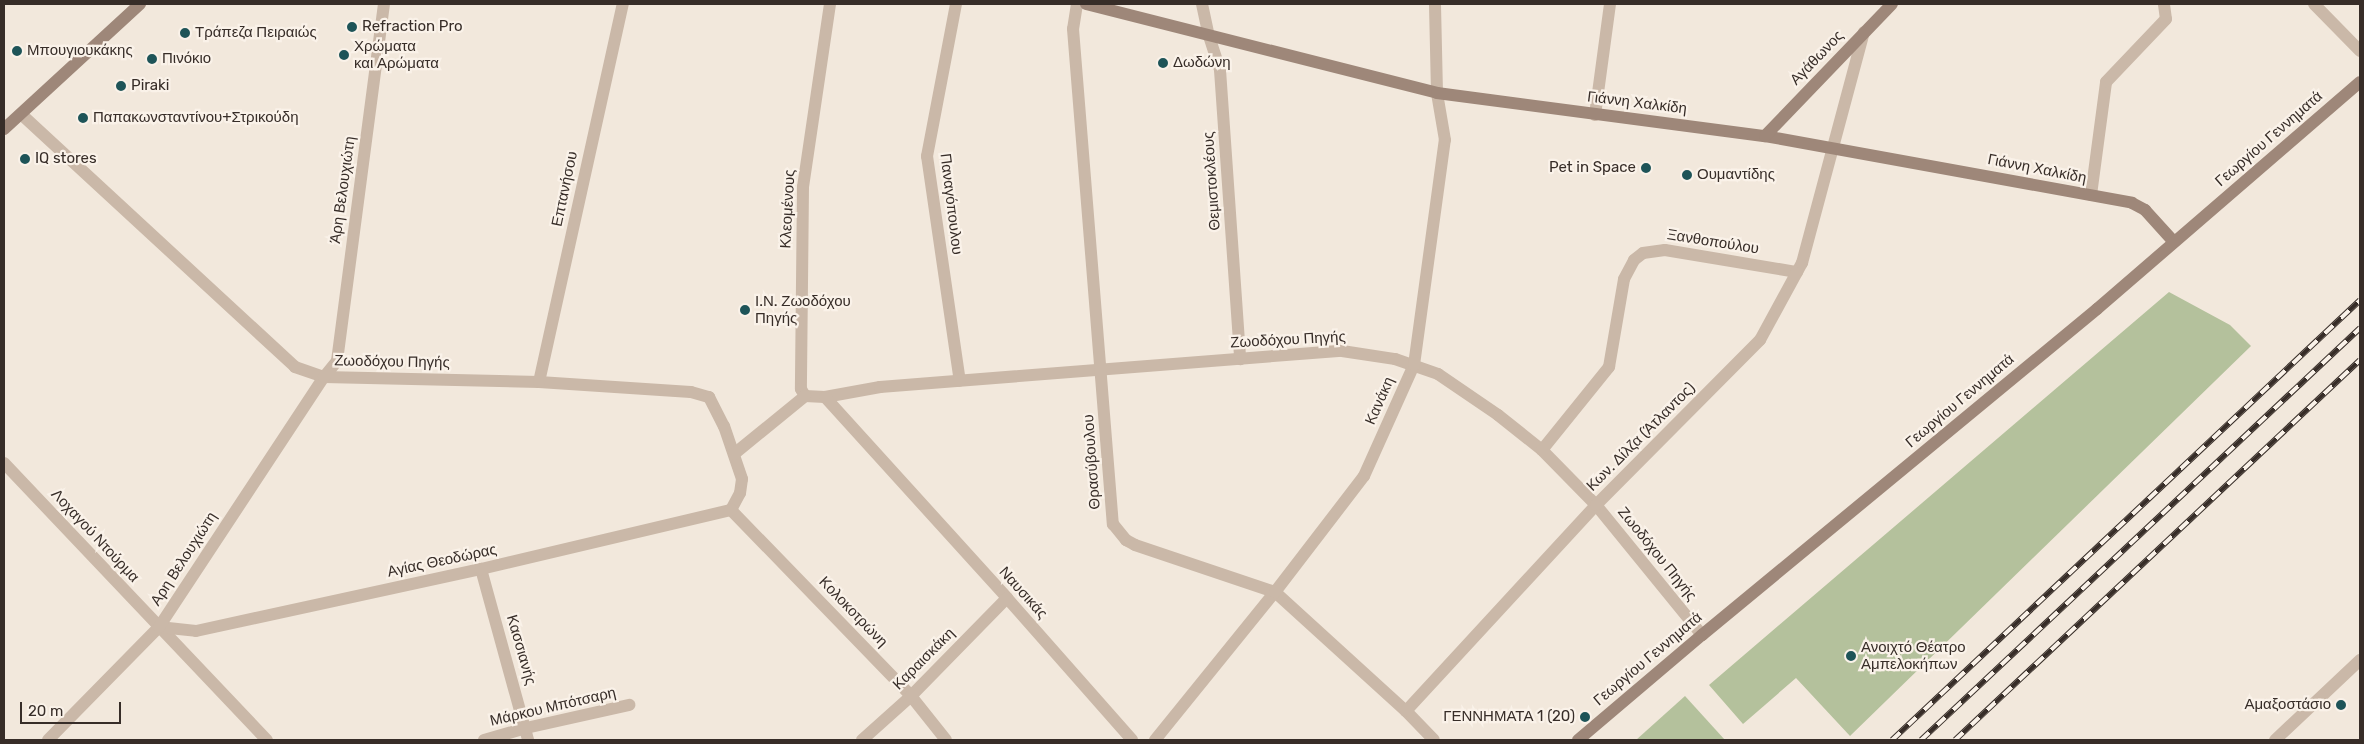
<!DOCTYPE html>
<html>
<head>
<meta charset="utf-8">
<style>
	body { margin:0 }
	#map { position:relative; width:2364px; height:744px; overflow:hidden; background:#f2e8dc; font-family:Rubik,sans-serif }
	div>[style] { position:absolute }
	.green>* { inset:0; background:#b4c19c }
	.lane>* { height:12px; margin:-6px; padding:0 6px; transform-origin:6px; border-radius:6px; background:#cab8a8 }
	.street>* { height:12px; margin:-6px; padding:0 6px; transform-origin:6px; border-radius:6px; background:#cab8a8 }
	.secondary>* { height:12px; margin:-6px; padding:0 6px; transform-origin:6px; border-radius:6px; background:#9e8779 }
	.rail>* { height:5.5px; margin-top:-2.75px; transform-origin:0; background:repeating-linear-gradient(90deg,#faf2e9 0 11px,#372d28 0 22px); box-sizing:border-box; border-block:1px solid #372d28 }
	.dots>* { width:14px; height:14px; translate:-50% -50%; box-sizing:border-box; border:2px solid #faf2e9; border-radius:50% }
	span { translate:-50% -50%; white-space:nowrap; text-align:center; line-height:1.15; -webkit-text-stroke:4.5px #faf2e9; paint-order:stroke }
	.poi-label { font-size:15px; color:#372d28 }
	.left { translate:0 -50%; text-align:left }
	.right { translate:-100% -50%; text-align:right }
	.street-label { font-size:15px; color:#372d28 }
	.frame { position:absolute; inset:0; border:5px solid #372d28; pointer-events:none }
	.scale { position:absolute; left:20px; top:702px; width:101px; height:22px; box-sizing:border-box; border:2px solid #372d28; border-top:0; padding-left:6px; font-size:15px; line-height:18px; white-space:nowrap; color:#372d28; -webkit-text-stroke:4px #faf2e9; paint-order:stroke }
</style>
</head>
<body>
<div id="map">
	<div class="green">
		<div style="clip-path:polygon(2169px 292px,2230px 325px,2251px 346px,1850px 736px,1796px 678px,1743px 724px,1709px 685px)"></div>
		<div style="clip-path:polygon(1685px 696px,1725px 740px,1636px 740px)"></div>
	</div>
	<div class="lane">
		<div style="left:2275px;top:740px;width:117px;rotate:-43.3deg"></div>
	</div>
	<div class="street">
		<div style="left:830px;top:4px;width:185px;rotate:98.4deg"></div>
		<div style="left:803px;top:187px;width:202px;rotate:90.6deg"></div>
		<div style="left:801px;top:389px;width:8px;rotate:60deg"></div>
		<div style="left:805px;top:396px;width:20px;rotate:3deg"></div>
		<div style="left:825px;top:397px;width:56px;rotate:-10.3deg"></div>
		<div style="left:880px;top:387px;width:463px;rotate:-4.5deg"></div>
		<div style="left:1342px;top:351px;width:54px;rotate:8.6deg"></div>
		<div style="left:1395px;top:359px;width:46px;rotate:19.2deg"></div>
		<div style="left:1438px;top:374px;width:73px;rotate:34.3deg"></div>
		<div style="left:1498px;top:415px;width:56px;rotate:38.5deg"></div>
		<div style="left:1542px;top:450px;width:77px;rotate:45.5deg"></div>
		<div style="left:1596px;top:505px;width:168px;rotate:50.8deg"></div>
		<div style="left:956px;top:4px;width:155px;rotate:100.8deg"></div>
		<div style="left:927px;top:156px;width:227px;rotate:81.7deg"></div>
		<div style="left:1077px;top:4px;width:25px;rotate:99deg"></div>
		<div style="left:1073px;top:29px;width:497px;rotate:85.4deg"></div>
		<div style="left:1113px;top:524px;width:21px;rotate:51deg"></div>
		<div style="left:1126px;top:540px;width:10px;rotate:29deg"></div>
		<div style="left:1135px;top:545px;width:148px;rotate:18.6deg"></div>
		<div style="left:1275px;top:592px;width:177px;rotate:42.3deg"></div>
		<div style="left:1406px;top:711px;width:40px;rotate:46deg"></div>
		<div style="left:1202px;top:4px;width:33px;rotate:78deg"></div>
		<div style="left:1209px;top:36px;width:36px;rotate:72deg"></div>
		<div style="left:1220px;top:70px;width:290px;rotate:86deg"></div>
		<div style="left:2314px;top:4px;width:66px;rotate:45.6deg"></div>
		<div style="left:21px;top:114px;width:373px;rotate:42.7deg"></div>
		<div style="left:295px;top:367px;width:31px;rotate:19deg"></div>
		<div style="left:324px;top:377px;width:215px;rotate:1.3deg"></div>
		<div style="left:539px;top:382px;width:152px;rotate:3.8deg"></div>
		<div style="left:691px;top:392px;width:19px;rotate:16deg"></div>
		<div style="left:709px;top:397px;width:33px;rotate:63deg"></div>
		<div style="left:724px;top:426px;width:56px;rotate:71.2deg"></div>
		<div style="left:742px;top:479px;width:14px;rotate:98deg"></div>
		<div style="left:740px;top:493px;width:19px;rotate:118deg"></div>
		<div style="left:1595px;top:115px;width:112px;rotate:-82.3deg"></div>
		<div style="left:2091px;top:195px;width:114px;rotate:-82.4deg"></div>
		<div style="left:2106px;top:82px;width:87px;rotate:-46.4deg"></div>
		<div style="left:2166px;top:19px;width:15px;rotate:-98deg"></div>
		<div style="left:539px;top:382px;width:387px;rotate:-77.5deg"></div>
		<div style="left:825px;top:397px;width:271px;rotate:47.8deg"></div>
		<div style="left:1007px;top:598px;width:189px;rotate:48.6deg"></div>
		<div style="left:1542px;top:450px;width:107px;rotate:-51.1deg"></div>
		<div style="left:1609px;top:367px;width:89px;rotate:-80.3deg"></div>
		<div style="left:1624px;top:279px;width:21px;rotate:-62deg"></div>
		<div style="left:1634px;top:260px;width:11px;rotate:-38deg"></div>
		<div style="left:1643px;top:253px;width:22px;rotate:-8deg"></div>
		<div style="left:1665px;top:250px;width:134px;rotate:9.5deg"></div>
		<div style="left:734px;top:454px;width:92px;rotate:-39.2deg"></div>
		<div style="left:4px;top:463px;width:382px;rotate:46.5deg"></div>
		<div style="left:731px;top:510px;width:259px;rotate:45.9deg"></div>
		<div style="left:911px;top:696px;width:56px;rotate:51.5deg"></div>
		<div style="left:481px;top:569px;width:177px;rotate:74.6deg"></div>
		<div style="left:159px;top:627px;width:37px;rotate:6deg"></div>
		<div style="left:196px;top:631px;width:292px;rotate:-12.3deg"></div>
		<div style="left:481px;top:569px;width:257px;rotate:-13.3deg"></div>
		<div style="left:1406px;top:711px;width:280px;rotate:-47.3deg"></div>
		<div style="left:1596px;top:505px;width:233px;rotate:-45.2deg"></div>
		<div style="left:1760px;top:340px;width:88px;rotate:-61.4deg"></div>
		<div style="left:1802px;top:263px;width:239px;rotate:-75deg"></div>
		<div style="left:48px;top:740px;width:158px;rotate:-45.5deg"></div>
		<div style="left:159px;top:627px;width:300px;rotate:-56.6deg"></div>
		<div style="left:324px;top:377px;width:21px;rotate:-51deg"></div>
		<div style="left:337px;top:361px;width:360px;rotate:-82.5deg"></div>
		<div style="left:484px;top:740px;width:44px;rotate:-15.9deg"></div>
		<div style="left:526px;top:728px;width:106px;rotate:-12.6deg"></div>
		<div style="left:862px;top:740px;width:66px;rotate:-41.9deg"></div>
		<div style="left:911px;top:696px;width:137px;rotate:-45.6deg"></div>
		<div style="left:1155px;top:740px;width:191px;rotate:-51deg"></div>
		<div style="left:1275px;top:592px;width:146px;rotate:-52.5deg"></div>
		<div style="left:1364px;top:476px;width:122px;rotate:-65.8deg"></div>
		<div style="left:1414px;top:365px;width:227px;rotate:-82.2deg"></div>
		<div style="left:1445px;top:140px;width:48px;rotate:-99.7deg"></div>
		<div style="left:1437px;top:93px;width:89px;rotate:-91.3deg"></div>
	</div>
	<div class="secondary">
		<div style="left:1086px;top:4px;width:362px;rotate:14.2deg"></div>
		<div style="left:1437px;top:93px;width:331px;rotate:7.5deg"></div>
		<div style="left:1765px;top:136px;width:373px;rotate:10.3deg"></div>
		<div style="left:2132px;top:203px;width:15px;rotate:28deg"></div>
		<div style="left:2145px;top:210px;width:43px;rotate:47.8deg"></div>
		<div style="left:4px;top:129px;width:185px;rotate:-42.6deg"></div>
		<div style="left:1765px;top:136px;width:183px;rotate:-46.1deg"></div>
		<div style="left:1578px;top:740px;width:162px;rotate:-40.3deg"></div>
		<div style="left:1702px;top:635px;width:512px;rotate:-39.53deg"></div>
		<div style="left:2097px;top:309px;width:347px;rotate:-40.8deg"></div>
	</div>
	<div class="rail">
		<div style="left:1892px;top:740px;width:642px;rotate:-43.23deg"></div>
		<div style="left:1921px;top:740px;width:602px;rotate:-43.18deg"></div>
		<div style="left:1955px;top:740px;width:555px;rotate:-43.18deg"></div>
	</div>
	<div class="dots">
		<div style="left:352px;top:27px;background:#1e5458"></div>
		<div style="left:185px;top:33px;background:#1e5458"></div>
		<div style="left:17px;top:51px;background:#1e5458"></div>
		<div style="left:344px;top:55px;background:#1e5458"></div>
		<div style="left:152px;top:59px;background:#1e5458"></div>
		<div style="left:1163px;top:63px;background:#1e5458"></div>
		<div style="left:121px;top:86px;background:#1e5458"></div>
		<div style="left:83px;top:118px;background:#1e5458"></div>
		<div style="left:25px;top:159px;background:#1e5458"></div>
		<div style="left:1646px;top:168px;background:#1e5458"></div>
		<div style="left:1687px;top:175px;background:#1e5458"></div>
		<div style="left:745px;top:310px;background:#1e5458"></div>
		<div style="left:1851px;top:656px;background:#1e5458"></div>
		<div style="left:2341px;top:705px;background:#1e5458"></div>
		<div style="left:1585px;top:717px;background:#1e5458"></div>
	</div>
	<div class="poi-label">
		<span class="left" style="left:362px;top:27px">Refraction Pro</span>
		<span class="left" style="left:195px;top:33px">Τράπεζα Πειραιώς</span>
		<span class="left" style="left:354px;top:55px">Χρώματα<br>και Αρώματα</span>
		<span class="left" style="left:27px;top:51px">Μπουγιουκάκης</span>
		<span class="left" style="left:162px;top:59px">Πινόκιο</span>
		<span class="left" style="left:1173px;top:63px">Δωδώνη</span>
		<span class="left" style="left:131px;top:86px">Piraki</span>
		<span class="left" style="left:93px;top:118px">Παπακωνσταντίνου+Στρικούδη</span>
		<span class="left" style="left:35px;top:159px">IQ stores</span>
		<span class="right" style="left:1636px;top:168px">Pet in Space</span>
		<span class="left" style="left:1697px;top:175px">Ουμαντίδης</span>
		<span class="left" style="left:755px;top:310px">Ι.Ν. Ζωοδόχου<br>Πηγής</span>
		<span class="left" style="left:1861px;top:656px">Ανοιχτό Θέατρο<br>Αμπελοκήπων</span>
		<span class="right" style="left:2331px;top:705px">Αμαξοστάσιο</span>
		<span class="right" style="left:1575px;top:717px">ΓΕΝΝΗΜΑΤΑ 1 (20)</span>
	</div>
	<div class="street-label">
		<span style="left:1817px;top:58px;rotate:-46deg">Αγάθωνος</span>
		<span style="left:1637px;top:103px;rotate:7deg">Γιάννη Χαλκίδη</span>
		<span style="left:2269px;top:139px;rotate:-41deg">Γεωργίου Γεννηματά</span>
		<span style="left:2037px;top:169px;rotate:11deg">Γιάννη Χαλκίδη</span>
		<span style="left:1212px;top:181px;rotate:-94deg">Θεμιστοκλέους</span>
		<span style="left:565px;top:189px;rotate:-78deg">Επτανήσου</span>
		<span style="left:343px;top:190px;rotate:-82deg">Άρη Βελουχιώτη</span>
		<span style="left:951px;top:204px;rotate:83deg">Παναγόπουλου</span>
		<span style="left:788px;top:209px;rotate:-87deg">Κλεομένους</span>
		<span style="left:1713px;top:242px;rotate:9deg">Ξανθοπούλου</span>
		<span style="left:1288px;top:340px;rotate:-3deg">Ζωοδόχου Πηγής</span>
		<span style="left:392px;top:362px;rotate:1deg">Ζωοδόχου Πηγής</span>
		<span style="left:1380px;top:401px;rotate:-66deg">Κανάκη</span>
		<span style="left:1960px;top:401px;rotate:-40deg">Γεωργίου Γεννηματά</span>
		<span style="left:1641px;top:437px;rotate:-45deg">Κων. Δίλζα (Άτλαντος)</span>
		<span style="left:1092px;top:462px;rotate:-94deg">Θρασύβουλου</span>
		<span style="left:95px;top:536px;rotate:47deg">Λοχαγού Ντούρμα</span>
		<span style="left:1657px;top:554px;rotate:51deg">Ζωοδόχου Πηγής</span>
		<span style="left:184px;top:559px;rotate:-57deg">Αρη Βελουχιώτη</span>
		<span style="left:442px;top:561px;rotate:-12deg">Αγίας Θεοδώρας</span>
		<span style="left:1023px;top:593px;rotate:48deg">Ναυσικάς</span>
		<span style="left:853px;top:612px;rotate:46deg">Κολοκοτρώνη</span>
		<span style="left:521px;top:650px;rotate:74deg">Κασσιανής</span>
		<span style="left:924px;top:659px;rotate:-45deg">Καραισκάκη</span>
		<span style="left:1648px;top:659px;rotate:-40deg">Γεωργίου Γεννηματά</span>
		<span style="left:553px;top:707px;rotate:-13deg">Μάρκου Μπότσαρη</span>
	</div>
	<div class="frame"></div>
	<div class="scale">20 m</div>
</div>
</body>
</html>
